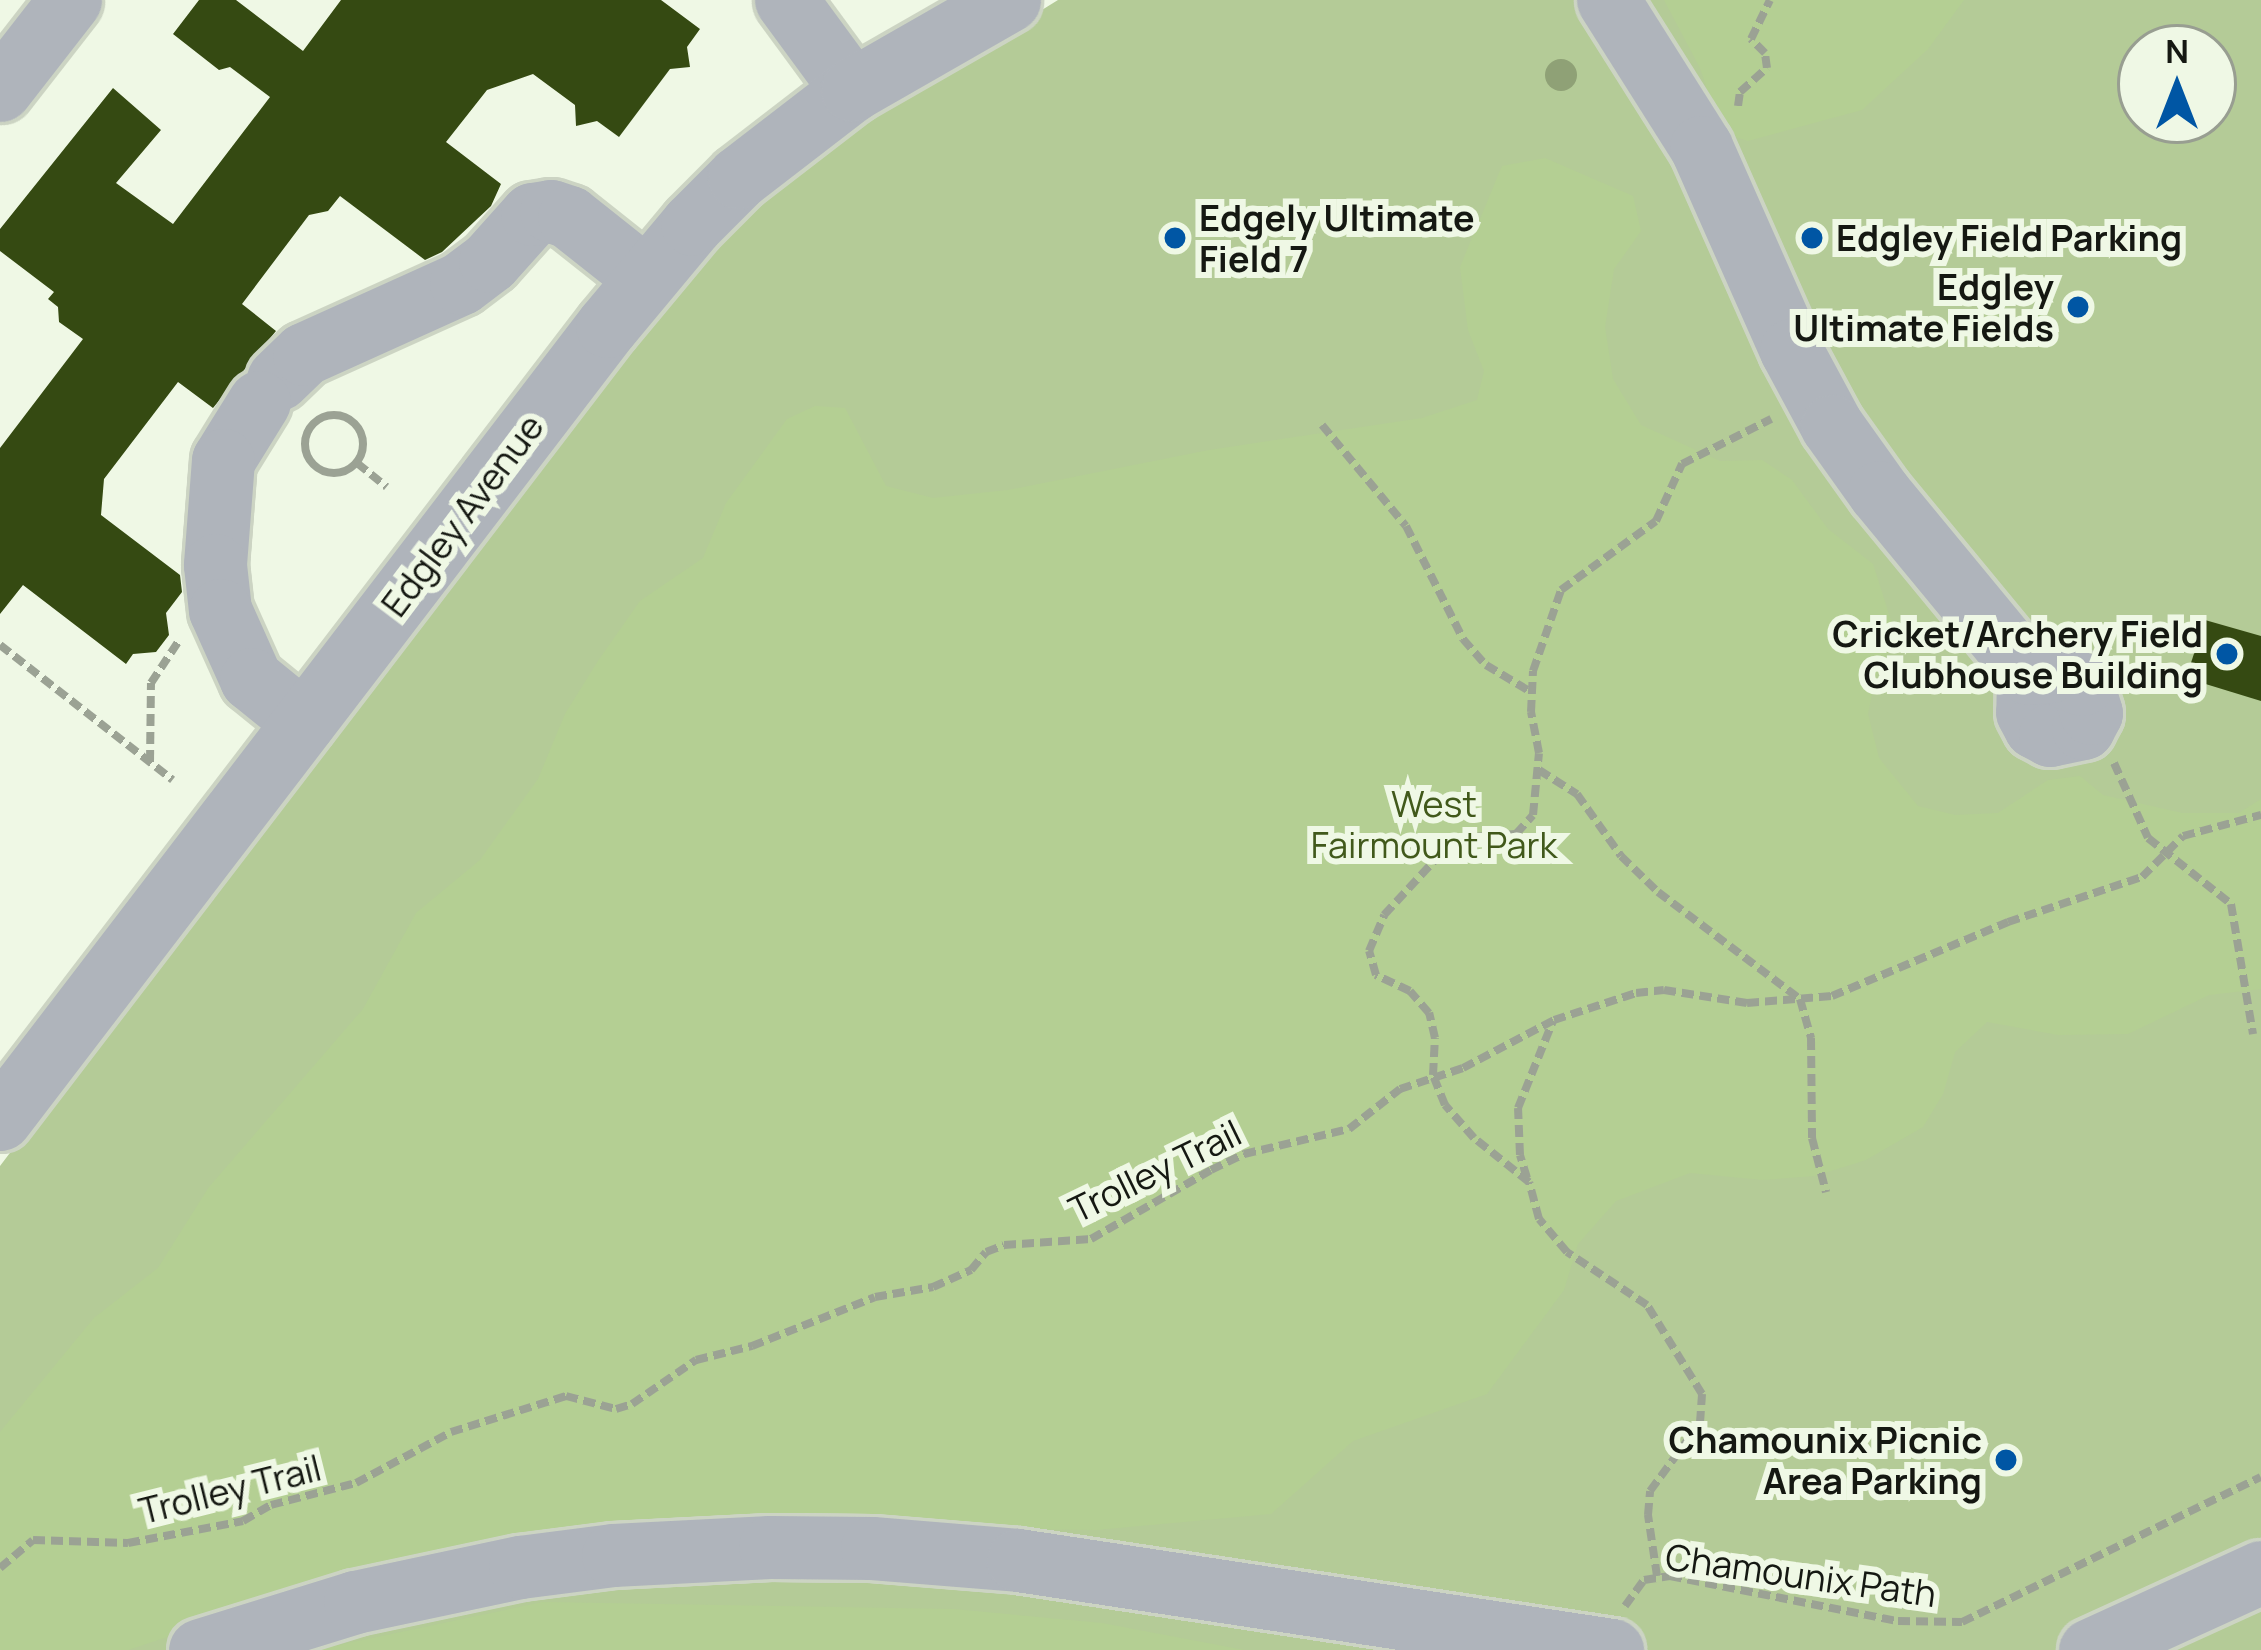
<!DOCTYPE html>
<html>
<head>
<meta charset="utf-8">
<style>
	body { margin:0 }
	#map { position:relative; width:2261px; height:1650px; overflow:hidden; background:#eff8e5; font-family:Manrope,sans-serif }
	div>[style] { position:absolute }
	.green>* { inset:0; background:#b4cb97 }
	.forest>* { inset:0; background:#b4cf93 }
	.building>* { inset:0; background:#354a12 }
	.path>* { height:8px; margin-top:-4px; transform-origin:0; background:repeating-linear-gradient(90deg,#9ba294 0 12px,transparent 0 18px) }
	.path>.ring { margin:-4px; padding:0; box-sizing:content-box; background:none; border:8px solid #9ba294; border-radius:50% }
	.roads { filter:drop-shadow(3px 0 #ccd4c3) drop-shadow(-3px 0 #ccd4c3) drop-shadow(0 3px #ccd4c3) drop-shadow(0 -3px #ccd4c3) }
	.minor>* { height:63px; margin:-31.5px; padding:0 31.5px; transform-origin:31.5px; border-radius:31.5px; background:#afb4bb }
	.trees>* { width:32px; height:32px; margin:-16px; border-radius:50%; background:#8fa176 }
	.dots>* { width:33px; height:33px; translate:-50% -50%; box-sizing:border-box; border:6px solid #eff8e5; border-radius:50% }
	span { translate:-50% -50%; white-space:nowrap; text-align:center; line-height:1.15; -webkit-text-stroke:12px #eff8e5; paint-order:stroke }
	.poi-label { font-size:36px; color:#151812; font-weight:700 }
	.left { translate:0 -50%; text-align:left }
	.right { translate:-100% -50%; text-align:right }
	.street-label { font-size:36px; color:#151812 }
	.park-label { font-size:36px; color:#41591b }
	.north { position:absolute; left:2117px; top:24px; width:120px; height:120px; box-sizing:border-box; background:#eff8e5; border:3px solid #989e91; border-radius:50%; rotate:0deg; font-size:33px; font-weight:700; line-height:48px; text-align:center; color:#151812 }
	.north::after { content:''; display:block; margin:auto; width:42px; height:54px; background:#0056a4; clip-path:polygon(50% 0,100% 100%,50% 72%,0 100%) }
</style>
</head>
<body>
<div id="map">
	<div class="green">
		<div style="clip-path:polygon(evenodd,1058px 0,2261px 0,2261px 1650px,0 1650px,0 1166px,669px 282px,810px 153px,1058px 0,2141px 48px,2213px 48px,2213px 120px,2141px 120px,2141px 48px)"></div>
	</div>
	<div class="forest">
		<div style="clip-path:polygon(1664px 0,1964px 0,1928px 49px,1862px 110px,1748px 141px,1721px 132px,1700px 68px)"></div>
		<div style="clip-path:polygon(1545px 158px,1633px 196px,1641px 231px,1614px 269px,1605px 327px,1613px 379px,1641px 425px,1720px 461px,1762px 460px,1792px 480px,1828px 529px,1873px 564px,1896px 636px,1875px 679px,1868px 714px,1879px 758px,1918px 806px,1955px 815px,1998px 813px,2048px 780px,2080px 776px,2103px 795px,2182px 813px,2239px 813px,2261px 799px,2261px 989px,2209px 995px,2128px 1034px,2058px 1035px,1987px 1022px,1955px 1052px,1943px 1094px,1923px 1127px,1866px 1160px,1815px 1176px,1763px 1180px,1690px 1173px,1616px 1201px,1578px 1244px,1564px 1290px,1487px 1394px,1353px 1441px,1271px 1514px,1096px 1530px,929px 1528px,313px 1589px,128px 1650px,0 1650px,0 1432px,94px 1318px,158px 1268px,209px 1187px,363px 1009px,416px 913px,480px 860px,538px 779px,565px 714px,598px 661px,640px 601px,703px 558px,726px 503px,787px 419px,815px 406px,845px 408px,886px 486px,933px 498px,1008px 490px,1209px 450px,1422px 418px,1477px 400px,1484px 371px,1468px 330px,1460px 267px,1502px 166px)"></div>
		<div style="clip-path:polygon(543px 1602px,953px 1609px,1102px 1623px,1244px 1650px,315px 1650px)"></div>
	</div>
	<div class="building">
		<div style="clip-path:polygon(199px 0,236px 0,303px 51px,341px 0,661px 0,700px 29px,687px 47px,690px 67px,670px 69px,619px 137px,597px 121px,576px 126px,575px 105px,533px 74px,487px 90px,446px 142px,501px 184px,491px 206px,442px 252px,425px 260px,340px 196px,328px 211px,309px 215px,242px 304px,276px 331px,213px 408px,178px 382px,104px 479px,101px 515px,180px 575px,182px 592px,166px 613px,169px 635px,156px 652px,133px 654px,126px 664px,23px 585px,0 614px,0 448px,83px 339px,59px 322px,58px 307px,48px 299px,54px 292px,0 251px,0 229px,113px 88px,161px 130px,116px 183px,173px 224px,270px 97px,230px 67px,219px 70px,173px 34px)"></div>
		<div style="clip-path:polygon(2205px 620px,2261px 636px,2261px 701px,2186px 678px)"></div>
	</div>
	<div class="path">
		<div style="left:1738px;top:106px;width:14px;rotate:-82deg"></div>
		<div style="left:1740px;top:92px;width:36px;rotate:-42deg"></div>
		<div style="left:1767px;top:68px;width:15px;rotate:-98deg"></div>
		<div style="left:1765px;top:53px;width:20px;rotate:-135deg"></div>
		<div style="left:1751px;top:39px;width:43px;rotate:-64deg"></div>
		<div class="ring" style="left:305px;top:415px;width:50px;height:50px"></div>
		<div style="left:1322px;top:425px;width:131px;rotate:50.3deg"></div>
		<div style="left:1406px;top:526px;width:127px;rotate:63.2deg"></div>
		<div style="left:1463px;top:639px;width:35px;rotate:49deg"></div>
		<div style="left:1486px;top:665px;width:52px;rotate:31deg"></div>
		<div style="left:357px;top:463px;width:38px;rotate:39deg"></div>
		<div style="left:0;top:645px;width:219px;rotate:38deg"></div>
		<div style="left:150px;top:762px;width:79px;rotate:-89.3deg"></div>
		<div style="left:151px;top:683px;width:53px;rotate:-56.6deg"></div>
		<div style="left:2114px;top:763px;width:82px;rotate:65.6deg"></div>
		<div style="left:2148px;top:838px;width:106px;rotate:38.5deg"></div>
		<div style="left:2231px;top:904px;width:132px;rotate:80.4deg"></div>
		<div style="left:1539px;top:770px;width:45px;rotate:32.3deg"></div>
		<div style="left:1577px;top:794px;width:76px;rotate:54.6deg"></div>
		<div style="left:1621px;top:856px;width:52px;rotate:44.2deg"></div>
		<div style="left:1658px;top:892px;width:178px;rotate:37deg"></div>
		<div style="left:1800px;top:999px;width:41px;rotate:74.2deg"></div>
		<div style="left:1811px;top:1038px;width:100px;rotate:89.4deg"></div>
		<div style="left:1812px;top:1138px;width:56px;rotate:75.5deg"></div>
		<div style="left:1527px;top:1178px;width:24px;rotate:-107deg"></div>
		<div style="left:1520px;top:1155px;width:47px;rotate:-92.4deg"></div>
		<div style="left:1518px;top:1108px;width:94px;rotate:-68.1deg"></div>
		<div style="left:0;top:1568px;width:43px;rotate:-40.3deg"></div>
		<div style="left:33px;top:1540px;width:95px;rotate:1.8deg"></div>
		<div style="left:128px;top:1543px;width:117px;rotate:-10.8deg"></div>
		<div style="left:243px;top:1521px;width:32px;rotate:-30deg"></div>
		<div style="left:271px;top:1505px;width:88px;rotate:-14.5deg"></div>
		<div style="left:356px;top:1483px;width:108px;rotate:-28.2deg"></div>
		<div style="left:451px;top:1432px;width:121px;rotate:-17.4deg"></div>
		<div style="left:566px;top:1396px;width:52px;rotate:14.6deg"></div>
		<div style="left:616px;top:1409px;width:17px;rotate:-17deg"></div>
		<div style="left:632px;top:1404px;width:78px;rotate:-34.5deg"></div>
		<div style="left:696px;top:1360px;width:58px;rotate:-14deg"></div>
		<div style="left:752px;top:1346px;width:132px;rotate:-21.7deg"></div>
		<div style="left:875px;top:1297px;width:59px;rotate:-9.8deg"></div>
		<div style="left:933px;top:1287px;width:42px;rotate:-24.1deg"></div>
		<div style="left:971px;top:1270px;width:23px;rotate:-50deg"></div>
		<div style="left:986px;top:1252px;width:19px;rotate:-21deg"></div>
		<div style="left:1004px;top:1245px;width:87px;rotate:-3.9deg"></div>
		<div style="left:1091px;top:1239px;width:138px;rotate:-29.9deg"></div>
		<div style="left:1211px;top:1170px;width:37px;rotate:-26deg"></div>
		<div style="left:1244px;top:1154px;width:108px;rotate:-13.4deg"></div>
		<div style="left:1349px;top:1129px;width:65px;rotate:-38.1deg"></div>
		<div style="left:1400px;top:1089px;width:66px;rotate:-18.4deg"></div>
		<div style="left:1463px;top:1068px;width:103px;rotate:-27.8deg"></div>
		<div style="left:1554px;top:1020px;width:86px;rotate:-18.2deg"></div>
		<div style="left:1636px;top:993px;width:28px;rotate:-6deg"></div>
		<div style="left:1664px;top:990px;width:84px;rotate:8.9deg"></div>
		<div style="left:1747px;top:1003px;width:85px;rotate:-4.7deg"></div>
		<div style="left:1832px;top:996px;width:191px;rotate:-22.8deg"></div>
		<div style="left:2008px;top:922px;width:141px;rotate:-18.6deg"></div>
		<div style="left:2142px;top:877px;width:58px;rotate:-45deg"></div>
		<div style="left:2183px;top:836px;width:81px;rotate:-15.1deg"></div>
		<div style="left:1657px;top:1576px;width:62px;rotate:-98.4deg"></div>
		<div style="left:1648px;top:1515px;width:24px;rotate:-85deg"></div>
		<div style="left:1650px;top:1491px;width:84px;rotate:-53.7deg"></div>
		<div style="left:1700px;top:1423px;width:29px;rotate:-86deg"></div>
		<div style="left:1702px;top:1394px;width:105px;rotate:-121.7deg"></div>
		<div style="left:1647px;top:1305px;width:96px;rotate:-146.5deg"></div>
		<div style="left:1567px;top:1252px;width:43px;rotate:-130.3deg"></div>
		<div style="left:1539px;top:1219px;width:38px;rotate:-105deg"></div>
		<div style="left:1529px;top:1182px;width:70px;rotate:-141.3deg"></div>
		<div style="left:1474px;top:1138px;width:44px;rotate:-131.3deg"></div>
		<div style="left:1445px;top:1105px;width:32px;rotate:-112deg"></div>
		<div style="left:1433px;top:1075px;width:37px;rotate:-87deg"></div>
		<div style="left:1435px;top:1038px;width:26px;rotate:-103deg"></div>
		<div style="left:1429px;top:1013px;width:29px;rotate:-131deg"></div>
		<div style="left:1410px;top:991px;width:38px;rotate:-155deg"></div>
		<div style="left:1376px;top:975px;width:25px;rotate:-106deg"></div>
		<div style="left:1369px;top:951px;width:39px;rotate:-67deg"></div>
		<div style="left:1384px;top:915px;width:91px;rotate:-47.2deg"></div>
		<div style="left:1446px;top:848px;width:29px;rotate:-22deg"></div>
		<div style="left:1473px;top:837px;width:43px;rotate:-4deg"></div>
		<div style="left:1516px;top:834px;width:25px;rotate:-48deg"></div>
		<div style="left:1533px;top:815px;width:62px;rotate:-84.5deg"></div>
		<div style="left:1539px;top:753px;width:42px;rotate:-101deg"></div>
		<div style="left:1531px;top:712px;width:41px;rotate:-87.2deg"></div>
		<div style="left:1533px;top:671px;width:86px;rotate:-70.9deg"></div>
		<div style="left:1561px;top:590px;width:117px;rotate:-36deg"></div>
		<div style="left:1656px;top:521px;width:63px;rotate:-65.5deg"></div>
		<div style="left:1682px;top:464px;width:100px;rotate:-26.8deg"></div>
		<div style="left:1625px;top:1606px;width:32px;rotate:-54deg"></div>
		<div style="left:1644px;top:1580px;width:26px;rotate:-9deg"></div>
		<div style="left:1670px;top:1576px;width:232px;rotate:11.2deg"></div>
		<div style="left:1898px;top:1621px;width:64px;rotate:0.9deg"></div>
		<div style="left:1962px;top:1622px;width:332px;rotate:-25.9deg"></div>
	</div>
	<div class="roads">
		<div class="minor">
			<div style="left:786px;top:0;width:112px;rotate:53.7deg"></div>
			<div style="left:1608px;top:0;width:174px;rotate:57.7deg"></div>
			<div style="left:1701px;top:147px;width:222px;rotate:66.1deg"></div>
			<div style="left:1791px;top:350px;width:86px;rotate:61.7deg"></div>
			<div style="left:1832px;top:426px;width:81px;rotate:54.5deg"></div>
			<div style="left:1879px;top:492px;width:234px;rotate:50.5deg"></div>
			<div style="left:2028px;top:673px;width:39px;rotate:91deg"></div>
			<div style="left:2027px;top:712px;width:17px;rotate:62deg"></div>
			<div style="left:2035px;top:727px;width:17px;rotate:28deg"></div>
			<div style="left:2050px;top:735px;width:34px;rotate:-12deg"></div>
			<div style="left:2083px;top:728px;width:17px;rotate:-62deg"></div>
			<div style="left:2091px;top:713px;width:30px;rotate:-107deg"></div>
			<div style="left:2082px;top:684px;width:35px;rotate:-158deg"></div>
			<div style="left:2050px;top:671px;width:22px;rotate:175deg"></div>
			<div style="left:0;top:90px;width:114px;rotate:-52.1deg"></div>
			<div style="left:278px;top:379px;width:36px;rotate:-44deg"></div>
			<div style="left:304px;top:354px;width:172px;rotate:-24.3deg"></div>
			<div style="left:461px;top:283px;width:36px;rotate:-37deg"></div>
			<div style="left:490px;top:261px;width:63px;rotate:-48.2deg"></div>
			<div style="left:532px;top:214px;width:19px;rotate:-9deg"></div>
			<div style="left:551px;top:211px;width:19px;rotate:18deg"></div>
			<div style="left:569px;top:217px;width:98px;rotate:38.4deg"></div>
			<div style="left:259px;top:402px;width:68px;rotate:121.8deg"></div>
			<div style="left:223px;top:460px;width:105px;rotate:94.4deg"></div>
			<div style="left:215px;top:565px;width:45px;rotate:83.7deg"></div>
			<div style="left:220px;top:610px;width:76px;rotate:65.8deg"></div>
			<div style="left:251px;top:679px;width:68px;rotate:39.1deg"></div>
			<div style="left:0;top:1119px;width:999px;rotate:-52.57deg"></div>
			<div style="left:607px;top:326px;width:133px;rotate:-50.2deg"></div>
			<div style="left:692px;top:224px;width:66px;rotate:-45deg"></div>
			<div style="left:739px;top:177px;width:143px;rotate:-37.6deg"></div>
			<div style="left:852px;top:90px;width:181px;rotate:-29.8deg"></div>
			<div style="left:200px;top:1650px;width:162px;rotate:-17.2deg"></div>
			<div style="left:355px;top:1602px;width:169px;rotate:-12deg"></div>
			<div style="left:520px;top:1567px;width:94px;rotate:-7.4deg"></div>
			<div style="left:613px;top:1555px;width:157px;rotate:-2.9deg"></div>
			<div style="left:770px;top:1547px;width:102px;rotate:0.6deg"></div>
			<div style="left:872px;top:1548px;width:146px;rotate:4.7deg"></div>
			<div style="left:1018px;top:1560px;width:601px;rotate:8.62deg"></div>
			<div style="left:2090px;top:1650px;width:188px;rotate:-24.5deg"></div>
		</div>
	</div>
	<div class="trees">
		<div style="left:1561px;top:75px"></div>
	</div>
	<div class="dots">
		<div style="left:1175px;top:238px;background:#0056a4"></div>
		<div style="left:1812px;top:238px;background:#0056a4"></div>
		<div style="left:2078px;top:307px;background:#0056a4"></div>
		<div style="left:2227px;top:654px;background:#0056a4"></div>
		<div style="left:2006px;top:1460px;background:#0056a4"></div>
	</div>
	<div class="poi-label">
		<span class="left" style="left:1199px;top:238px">Edgely Ultimate<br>Field 7</span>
		<span class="left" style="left:1836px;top:238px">Edgley Field Parking</span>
		<span class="right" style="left:2054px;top:307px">Edgley<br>Ultimate Fields</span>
		<span class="right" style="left:2203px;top:654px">Cricket/Archery Field<br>Clubhouse Building</span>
		<span class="right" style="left:1982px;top:1460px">Chamounix Picnic<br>Area Parking</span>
	</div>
	<div class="street-label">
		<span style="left:462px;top:515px;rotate:-53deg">Edgley Avenue</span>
		<span style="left:1155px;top:1171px;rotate:-26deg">Trolley Trail</span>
		<span style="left:230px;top:1489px;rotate:-14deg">Trolley Trail</span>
		<span style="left:1801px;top:1575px;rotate:8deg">Chamounix Path</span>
	</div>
	<div class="park-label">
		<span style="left:1434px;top:824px">West<br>Fairmount Park</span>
	</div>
	<div class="north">N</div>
</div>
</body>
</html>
